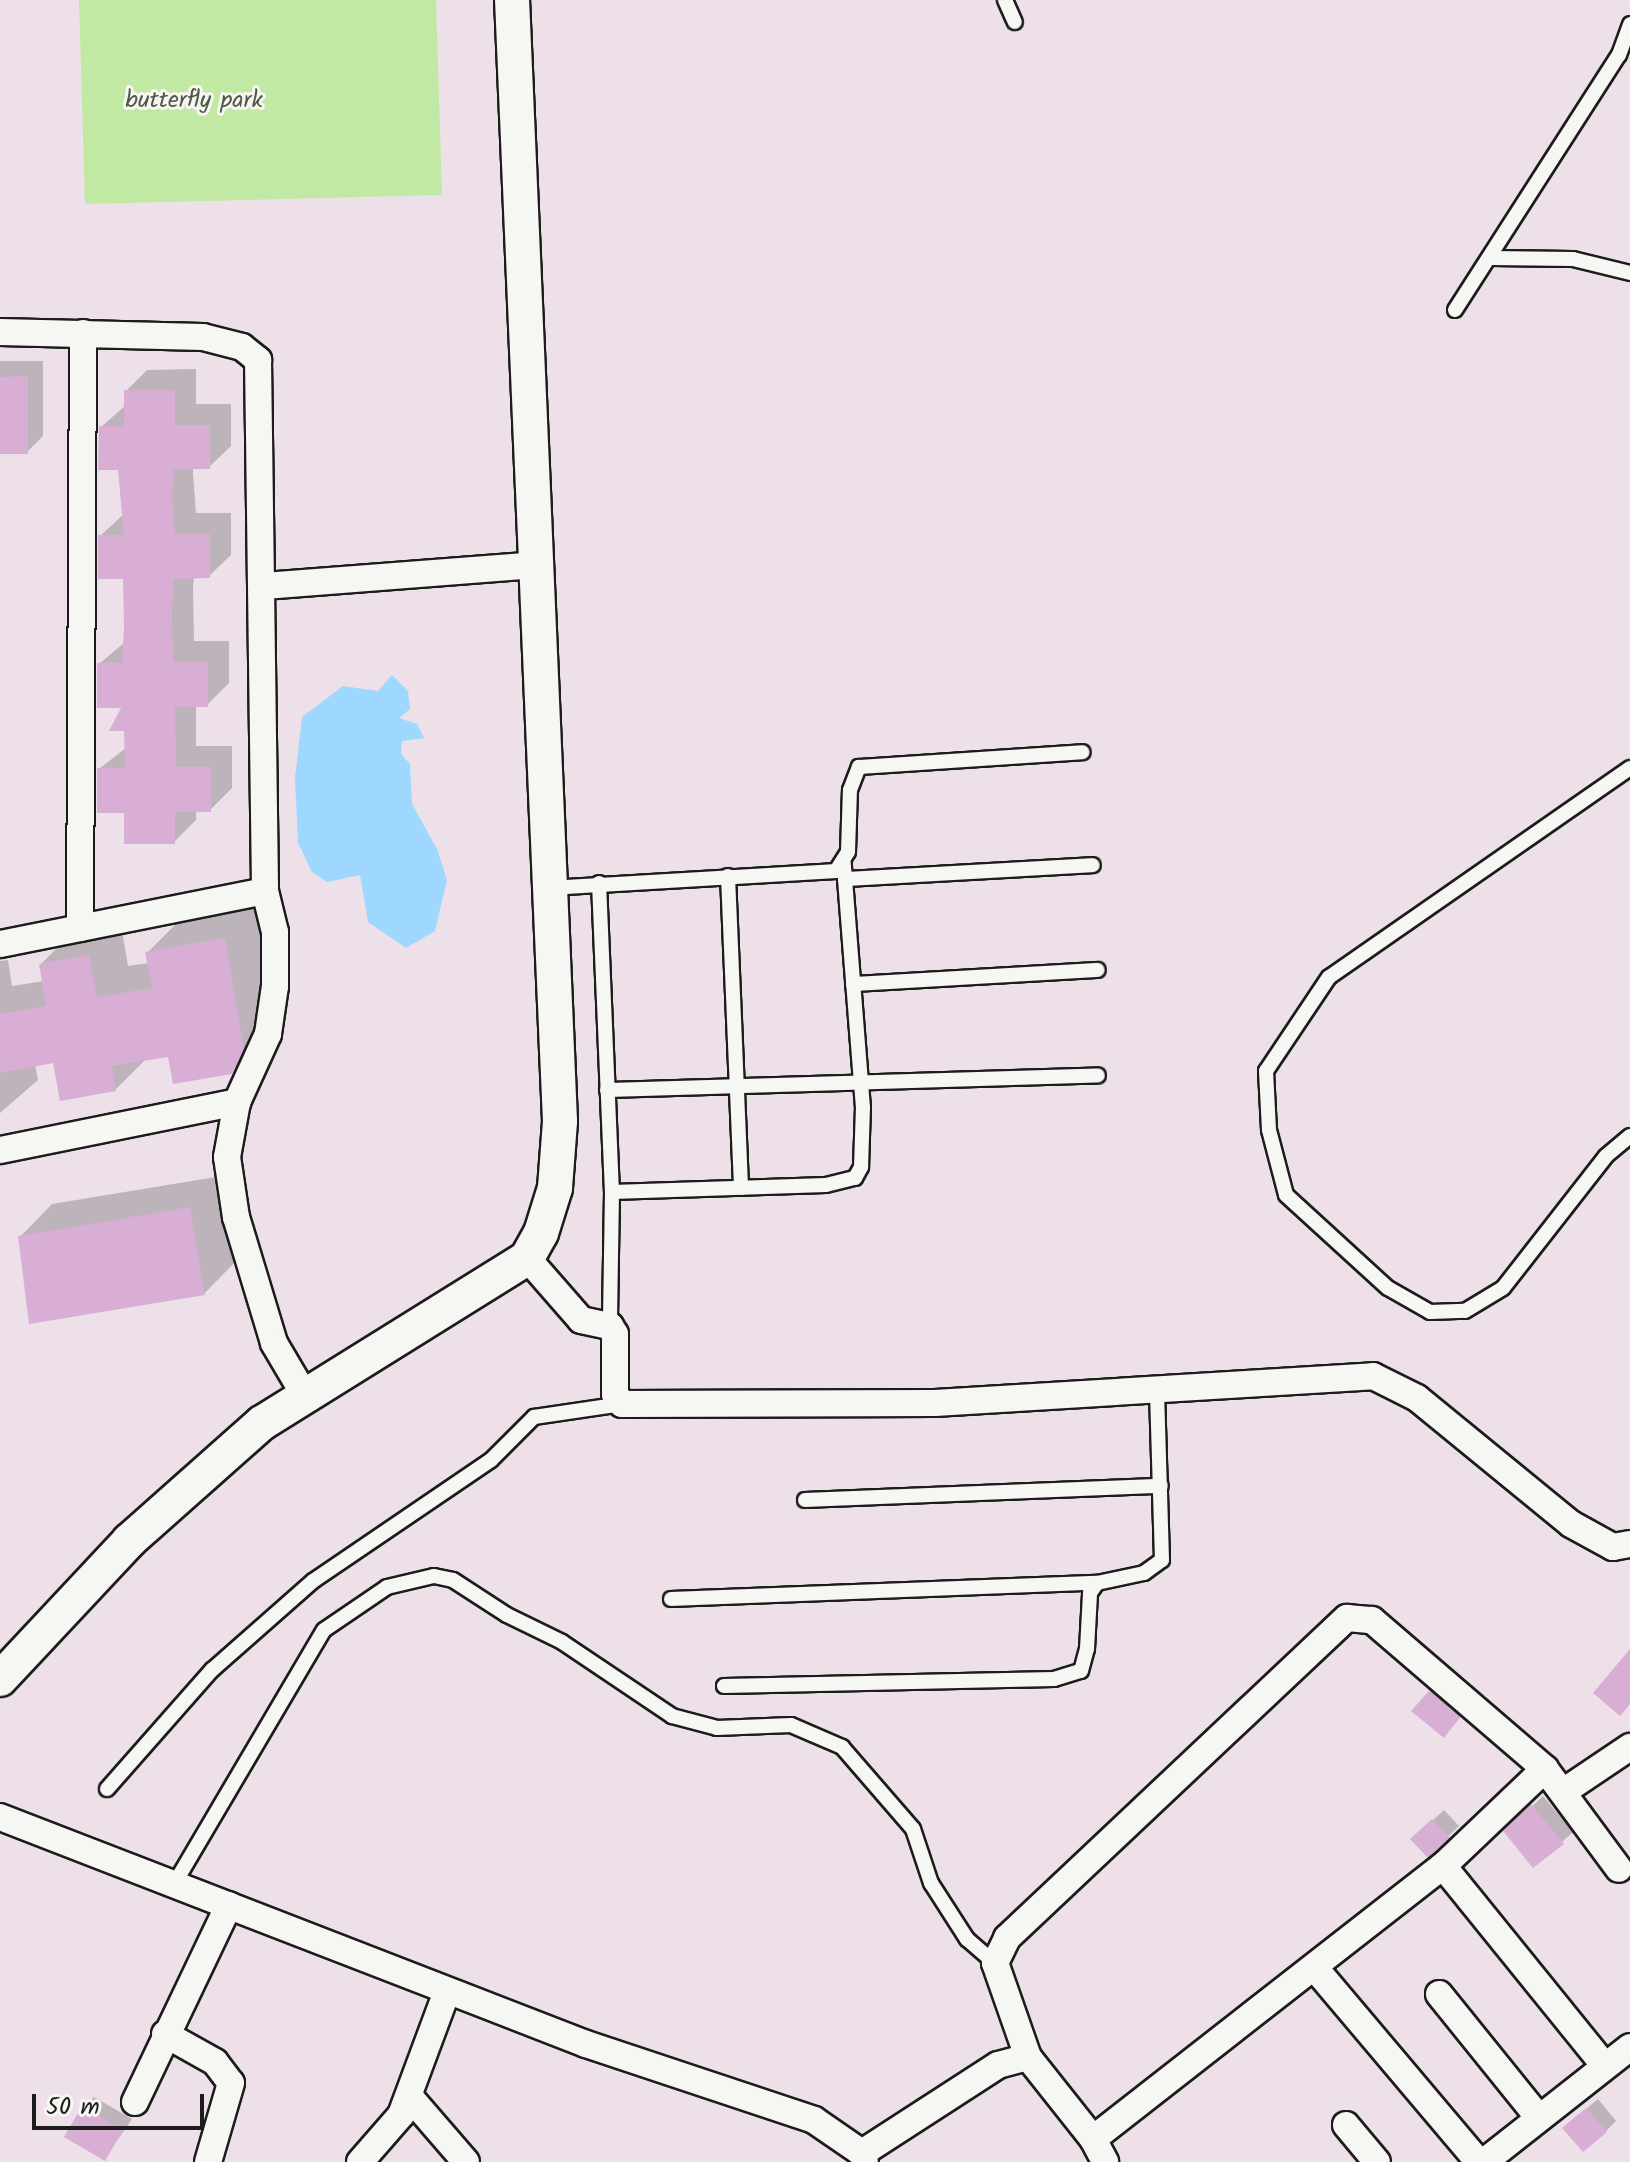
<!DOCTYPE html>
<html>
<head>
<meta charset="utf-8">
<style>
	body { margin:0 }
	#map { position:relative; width:1630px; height:2162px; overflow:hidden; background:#ede0e9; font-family:Kalam,sans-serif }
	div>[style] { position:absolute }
	.green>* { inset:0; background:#c2e9a4 }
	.water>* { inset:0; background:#9ed8fe }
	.shadow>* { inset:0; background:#0003 }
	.building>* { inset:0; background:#d8aed5 }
	.roads { filter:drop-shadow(2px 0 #1c1c1c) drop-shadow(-2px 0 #1c1c1c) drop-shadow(0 2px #1c1c1c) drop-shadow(0 -2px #1c1c1c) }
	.service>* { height:14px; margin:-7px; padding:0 7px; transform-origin:7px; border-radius:7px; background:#f6f6f2 }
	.minor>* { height:26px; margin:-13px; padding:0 13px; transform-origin:13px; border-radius:13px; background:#f6f6f2 }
	.tertiary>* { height:34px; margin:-17px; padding:0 17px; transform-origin:17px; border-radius:17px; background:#f6f6f2 }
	span { translate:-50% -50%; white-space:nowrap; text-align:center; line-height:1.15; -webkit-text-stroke:6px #f6f6f2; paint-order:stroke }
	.park-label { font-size:24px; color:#4e5a45 }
	.scale { position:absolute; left:32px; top:2094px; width:172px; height:36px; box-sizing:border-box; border:4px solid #1c1c1c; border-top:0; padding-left:10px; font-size:24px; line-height:28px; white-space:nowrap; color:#1c1c1c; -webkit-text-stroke:6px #f6f6f2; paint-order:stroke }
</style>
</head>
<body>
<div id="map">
	<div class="green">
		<div style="clip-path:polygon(79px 0,436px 0,442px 195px,85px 204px)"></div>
	</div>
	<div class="water">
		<div style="clip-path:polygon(392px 675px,408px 691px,410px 709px,399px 718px,417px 724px,424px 738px,402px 741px,401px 754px,410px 764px,412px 804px,437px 849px,447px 880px,435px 931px,406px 948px,368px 922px,360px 875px,327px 882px,312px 872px,298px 843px,295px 778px,302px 717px,343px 686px,378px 691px)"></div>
	</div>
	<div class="shadow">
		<div style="clip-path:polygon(0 361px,43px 361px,43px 436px,27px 452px,0 452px)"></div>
		<div style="clip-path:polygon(196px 369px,196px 404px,231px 404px,231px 446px,209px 467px,193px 467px,193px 474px,196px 513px,231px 513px,231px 555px,209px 576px,194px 576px,193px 588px,194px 641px,229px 641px,229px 683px,207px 705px,196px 705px,196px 746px,232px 746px,232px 788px,210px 810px,196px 810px,196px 820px,174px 842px,126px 811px,99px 769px,127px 747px,125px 706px,99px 664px,125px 642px,125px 577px,100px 536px,124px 514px,119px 468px,101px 427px,126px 405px,126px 391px,147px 370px)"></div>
		<div style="clip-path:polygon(257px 907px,275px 1014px,264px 1040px,231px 1072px,170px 1054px,147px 1058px,115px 1090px,55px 1061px,35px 1064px,38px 1080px,0 1113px,0 961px,8px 960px,12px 986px,44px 981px,41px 964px,73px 932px,121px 924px,128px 966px,149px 963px,148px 952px,180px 920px)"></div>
		<div style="clip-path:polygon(222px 1176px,236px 1261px,204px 1294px,20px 1237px,52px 1204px)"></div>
		<div style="clip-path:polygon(1440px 1682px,1469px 1706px,1454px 1725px,1430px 1692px)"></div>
		<div style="clip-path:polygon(1543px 1796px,1573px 1832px,1562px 1842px,1506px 1831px)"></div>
		<div style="clip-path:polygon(1444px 1810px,1459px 1826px,1428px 1855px,1413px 1839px)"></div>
		<div style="clip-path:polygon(94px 2097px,132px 2119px,105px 2158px,83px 2107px)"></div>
		<div style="clip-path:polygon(1598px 2099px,1616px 2121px,1606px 2131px,1575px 2118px)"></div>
	</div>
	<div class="building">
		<div style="clip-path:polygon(28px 376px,28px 454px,0 454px,0 377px)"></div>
		<div style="clip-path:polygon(124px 390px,175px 390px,175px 425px,210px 425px,210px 469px,174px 469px,172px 497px,175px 534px,210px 534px,210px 578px,174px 579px,172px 610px,173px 662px,208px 662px,208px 707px,175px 707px,176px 767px,211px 767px,211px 812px,175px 812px,175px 844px,124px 844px,124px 813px,97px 813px,97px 768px,125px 768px,124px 731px,109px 731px,121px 708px,97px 708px,97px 663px,122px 663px,124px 627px,123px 579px,98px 579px,98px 535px,124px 535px,118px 470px,98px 470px,99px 426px,124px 426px)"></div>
		<div style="clip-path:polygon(225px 938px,244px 1048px,232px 1074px,173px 1084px,168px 1057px,112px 1066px,116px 1091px,60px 1101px,53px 1063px,0 1073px,0 1014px,46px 1006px,39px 964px,89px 955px,97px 997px,152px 988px,145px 952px)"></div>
		<div style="clip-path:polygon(190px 1207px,205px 1295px,29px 1324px,18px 1236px)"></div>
		<div style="clip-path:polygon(1630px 1649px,1630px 1704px,1620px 1716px,1593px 1693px)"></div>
		<div style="clip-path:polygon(1429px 1691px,1460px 1717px,1444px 1738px,1411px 1711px)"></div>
		<div style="clip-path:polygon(1531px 1804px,1564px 1844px,1533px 1868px,1503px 1831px)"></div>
		<div style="clip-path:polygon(1432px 1819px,1450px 1838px,1428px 1858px,1410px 1839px)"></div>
		<div style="clip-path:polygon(82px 2106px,123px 2130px,105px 2161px,64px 2137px)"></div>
		<div style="clip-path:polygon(1586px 2108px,1607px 2132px,1583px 2152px,1562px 2128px)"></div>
	</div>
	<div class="roads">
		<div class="service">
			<div style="left:1005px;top:0;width:24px;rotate:66deg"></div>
			<div style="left:1491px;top:258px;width:82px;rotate:0.7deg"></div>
			<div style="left:1573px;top:259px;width:59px;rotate:13.8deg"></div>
			<div style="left:1455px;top:310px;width:303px;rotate:-57.3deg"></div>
			<div style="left:1619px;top:55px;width:33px;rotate:-70deg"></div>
			<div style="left:1630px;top:768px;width:366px;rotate:145.2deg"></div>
			<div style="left:1329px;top:977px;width:113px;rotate:123.8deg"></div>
			<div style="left:1266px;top:1071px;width:59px;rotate:87.1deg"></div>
			<div style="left:1269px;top:1130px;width:67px;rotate:75.3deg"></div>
			<div style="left:1286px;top:1195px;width:138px;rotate:42.4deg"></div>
			<div style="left:1388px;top:1288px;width:48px;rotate:29.7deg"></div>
			<div style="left:1430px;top:1312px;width:35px;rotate:-2deg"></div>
			<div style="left:1465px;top:1311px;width:44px;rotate:-31.2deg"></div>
			<div style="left:1503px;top:1288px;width:167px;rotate:-52deg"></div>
			<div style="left:1606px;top:1156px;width:31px;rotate:-40deg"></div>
			<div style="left:728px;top:876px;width:312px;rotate:87.6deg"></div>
			<div style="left:845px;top:879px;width:248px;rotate:-3.2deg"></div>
			<div style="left:599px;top:883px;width:309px;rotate:87.6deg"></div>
			<div style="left:612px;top:1192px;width:134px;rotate:90.9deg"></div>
			<div style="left:549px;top:888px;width:288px;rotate:-3.4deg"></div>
			<div style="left:836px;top:871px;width:22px;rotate:-58deg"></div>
			<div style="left:848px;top:852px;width:62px;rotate:-88.2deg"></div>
			<div style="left:850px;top:790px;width:25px;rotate:-69deg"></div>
			<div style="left:859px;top:767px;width:224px;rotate:-3.8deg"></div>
			<div style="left:853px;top:984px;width:245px;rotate:-3.3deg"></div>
			<div style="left:607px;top:1090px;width:491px;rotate:-1.7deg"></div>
			<div style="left:612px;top:1192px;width:214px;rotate:-1.9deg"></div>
			<div style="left:826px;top:1185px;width:30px;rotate:-14deg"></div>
			<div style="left:855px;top:1178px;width:13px;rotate:-61deg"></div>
			<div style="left:861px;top:1167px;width:59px;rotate:-88.1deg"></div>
			<div style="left:863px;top:1108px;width:245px;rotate:-94.5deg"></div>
			<div style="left:805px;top:1500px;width:356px;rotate:-2.3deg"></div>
			<div style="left:671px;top:1599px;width:426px;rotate:-2.2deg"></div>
			<div style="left:724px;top:1686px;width:330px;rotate:-1.2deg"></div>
			<div style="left:1054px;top:1679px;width:28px;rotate:-17deg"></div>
			<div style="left:1081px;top:1671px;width:23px;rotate:-75deg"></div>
			<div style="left:1087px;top:1649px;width:56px;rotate:-86.9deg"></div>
			<div style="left:1090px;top:1593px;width:12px;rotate:-55deg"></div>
			<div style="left:1097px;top:1583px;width:48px;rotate:-12deg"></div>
			<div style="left:1144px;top:1573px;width:22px;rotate:-36deg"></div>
			<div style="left:1162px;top:1560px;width:168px;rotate:-91.7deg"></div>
			<div style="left:107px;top:1789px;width:159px;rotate:-48.6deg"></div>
			<div style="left:212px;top:1670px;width:135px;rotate:-41.4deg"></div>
			<div style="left:313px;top:1581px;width:215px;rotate:-34.2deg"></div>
			<div style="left:491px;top:1460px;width:61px;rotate:-45deg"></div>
			<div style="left:534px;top:1417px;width:89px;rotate:-8.4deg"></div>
			<div style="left:176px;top:1881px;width:291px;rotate:-59.5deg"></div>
			<div style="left:324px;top:1630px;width:76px;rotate:-34.3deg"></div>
			<div style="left:387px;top:1587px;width:48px;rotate:-13.2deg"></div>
			<div style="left:434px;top:1576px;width:19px;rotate:12deg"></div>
			<div style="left:453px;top:1580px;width:64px;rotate:32.9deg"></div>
			<div style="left:507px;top:1615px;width:61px;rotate:26.1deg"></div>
			<div style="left:562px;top:1642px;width:133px;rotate:33.9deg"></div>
			<div style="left:672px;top:1716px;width:47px;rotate:14.9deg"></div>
			<div style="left:717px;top:1728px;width:74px;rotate:-2.3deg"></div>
			<div style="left:791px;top:1725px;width:56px;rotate:23.3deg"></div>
			<div style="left:842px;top:1747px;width:108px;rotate:49.1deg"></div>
			<div style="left:913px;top:1829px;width:57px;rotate:71.6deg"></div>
			<div style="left:931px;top:1883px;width:67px;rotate:57.3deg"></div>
			<div style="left:967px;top:1939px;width:37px;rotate:41deg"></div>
		</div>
		<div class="minor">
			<div style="left:0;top:332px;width:203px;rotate:1.4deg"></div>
			<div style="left:203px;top:337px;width:40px;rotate:14.4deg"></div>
			<div style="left:242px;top:347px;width:21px;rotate:39deg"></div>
			<div style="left:258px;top:360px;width:531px;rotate:89.24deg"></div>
			<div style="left:265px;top:891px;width:42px;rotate:76.3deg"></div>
			<div style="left:275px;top:932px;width:54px;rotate:90deg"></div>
			<div style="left:275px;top:986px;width:49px;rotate:98.3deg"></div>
			<div style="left:268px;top:1034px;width:75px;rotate:114.5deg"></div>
			<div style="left:237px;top:1102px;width:56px;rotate:100.3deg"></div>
			<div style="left:227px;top:1157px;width:61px;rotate:81.5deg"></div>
			<div style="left:236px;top:1217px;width:132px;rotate:73.2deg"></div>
			<div style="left:274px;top:1343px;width:59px;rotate:59.5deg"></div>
			<div style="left:264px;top:586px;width:272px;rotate:-4.4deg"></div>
			<div style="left:80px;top:928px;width:595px;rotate:-89.71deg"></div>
			<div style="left:0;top:944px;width:270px;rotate:-11.3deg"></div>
			<div style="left:0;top:1150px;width:242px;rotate:-11.4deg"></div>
			<div style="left:527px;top:1258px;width:82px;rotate:48.9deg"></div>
			<div style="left:581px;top:1320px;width:30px;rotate:12deg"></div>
			<div style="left:610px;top:1326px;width:9px;rotate:58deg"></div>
			<div style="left:615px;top:1334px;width:60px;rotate:90deg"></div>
			<div style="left:615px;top:1394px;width:12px;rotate:55deg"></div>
			<div style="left:622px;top:1404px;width:313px;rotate:-0.2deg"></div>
			<div style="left:935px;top:1403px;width:439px;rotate:-3.5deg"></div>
			<div style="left:1373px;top:1376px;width:49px;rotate:26.6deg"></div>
			<div style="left:1417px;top:1398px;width:199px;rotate:39.3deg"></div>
			<div style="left:1571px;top:1524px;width:48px;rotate:28.7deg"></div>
			<div style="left:1613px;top:1547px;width:17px;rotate:-10deg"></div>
			<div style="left:1563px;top:1792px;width:81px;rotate:-33.9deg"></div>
			<div style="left:0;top:1817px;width:628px;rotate:21.17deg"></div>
			<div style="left:586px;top:2044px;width:240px;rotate:18.4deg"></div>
			<div style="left:814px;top:2120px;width:58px;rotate:34.5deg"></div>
			<div style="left:862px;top:2153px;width:9px;rotate:72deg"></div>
			<div style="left:1443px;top:1866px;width:257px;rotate:51deg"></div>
			<div style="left:1314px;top:1967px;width:255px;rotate:49.8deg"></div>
			<div style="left:1439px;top:1994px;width:159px;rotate:51.1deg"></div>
			<div style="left:165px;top:2034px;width:57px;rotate:29.2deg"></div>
			<div style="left:215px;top:2062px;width:26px;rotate:53deg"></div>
			<div style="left:231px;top:2083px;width:82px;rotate:106.2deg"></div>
			<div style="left:1028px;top:2057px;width:100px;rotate:-109.3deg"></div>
			<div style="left:995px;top:1963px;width:28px;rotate:-64deg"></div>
			<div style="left:1007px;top:1938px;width:467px;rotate:-43.3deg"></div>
			<div style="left:1347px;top:1618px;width:25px;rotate:5deg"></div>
			<div style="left:1372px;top:1620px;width:228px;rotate:40.7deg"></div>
			<div style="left:1545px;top:1769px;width:124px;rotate:53.5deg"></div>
			<div style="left:409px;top:2096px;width:87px;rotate:49.2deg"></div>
			<div style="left:135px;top:2102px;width:218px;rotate:-64.5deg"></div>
			<div style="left:1346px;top:2125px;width:48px;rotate:50deg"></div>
			<div style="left:1093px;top:2139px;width:444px;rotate:-38deg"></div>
			<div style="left:1443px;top:1866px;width:141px;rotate:-43.6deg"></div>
			<div style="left:862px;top:2153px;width:162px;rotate:-32.9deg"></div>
			<div style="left:998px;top:2065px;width:31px;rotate:-15deg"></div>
			<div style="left:1028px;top:2057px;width:105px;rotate:51.6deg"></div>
			<div style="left:1093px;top:2139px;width:26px;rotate:62deg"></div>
			<div style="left:360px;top:2162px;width:62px;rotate:-48.9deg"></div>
			<div style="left:401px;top:2115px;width:132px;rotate:-69.6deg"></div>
			<div style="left:1484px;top:2162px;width:186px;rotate:-38.2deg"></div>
		</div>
		<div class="tertiary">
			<div style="left:0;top:1679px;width:189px;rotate:-46.9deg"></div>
			<div style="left:129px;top:1541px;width:178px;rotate:-41.6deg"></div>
			<div style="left:262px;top:1423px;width:312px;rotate:-31.9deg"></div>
			<div style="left:527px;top:1258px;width:29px;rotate:-61deg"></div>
			<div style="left:541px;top:1233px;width:47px;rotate:-72.7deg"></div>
			<div style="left:555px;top:1188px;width:67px;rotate:-85.7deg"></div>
			<div style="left:560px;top:1121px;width:1122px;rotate:-92.45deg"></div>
		</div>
	</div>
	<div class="park-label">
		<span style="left:194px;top:101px">butterfly park</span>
	</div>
	<div class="scale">50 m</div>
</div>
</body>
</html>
